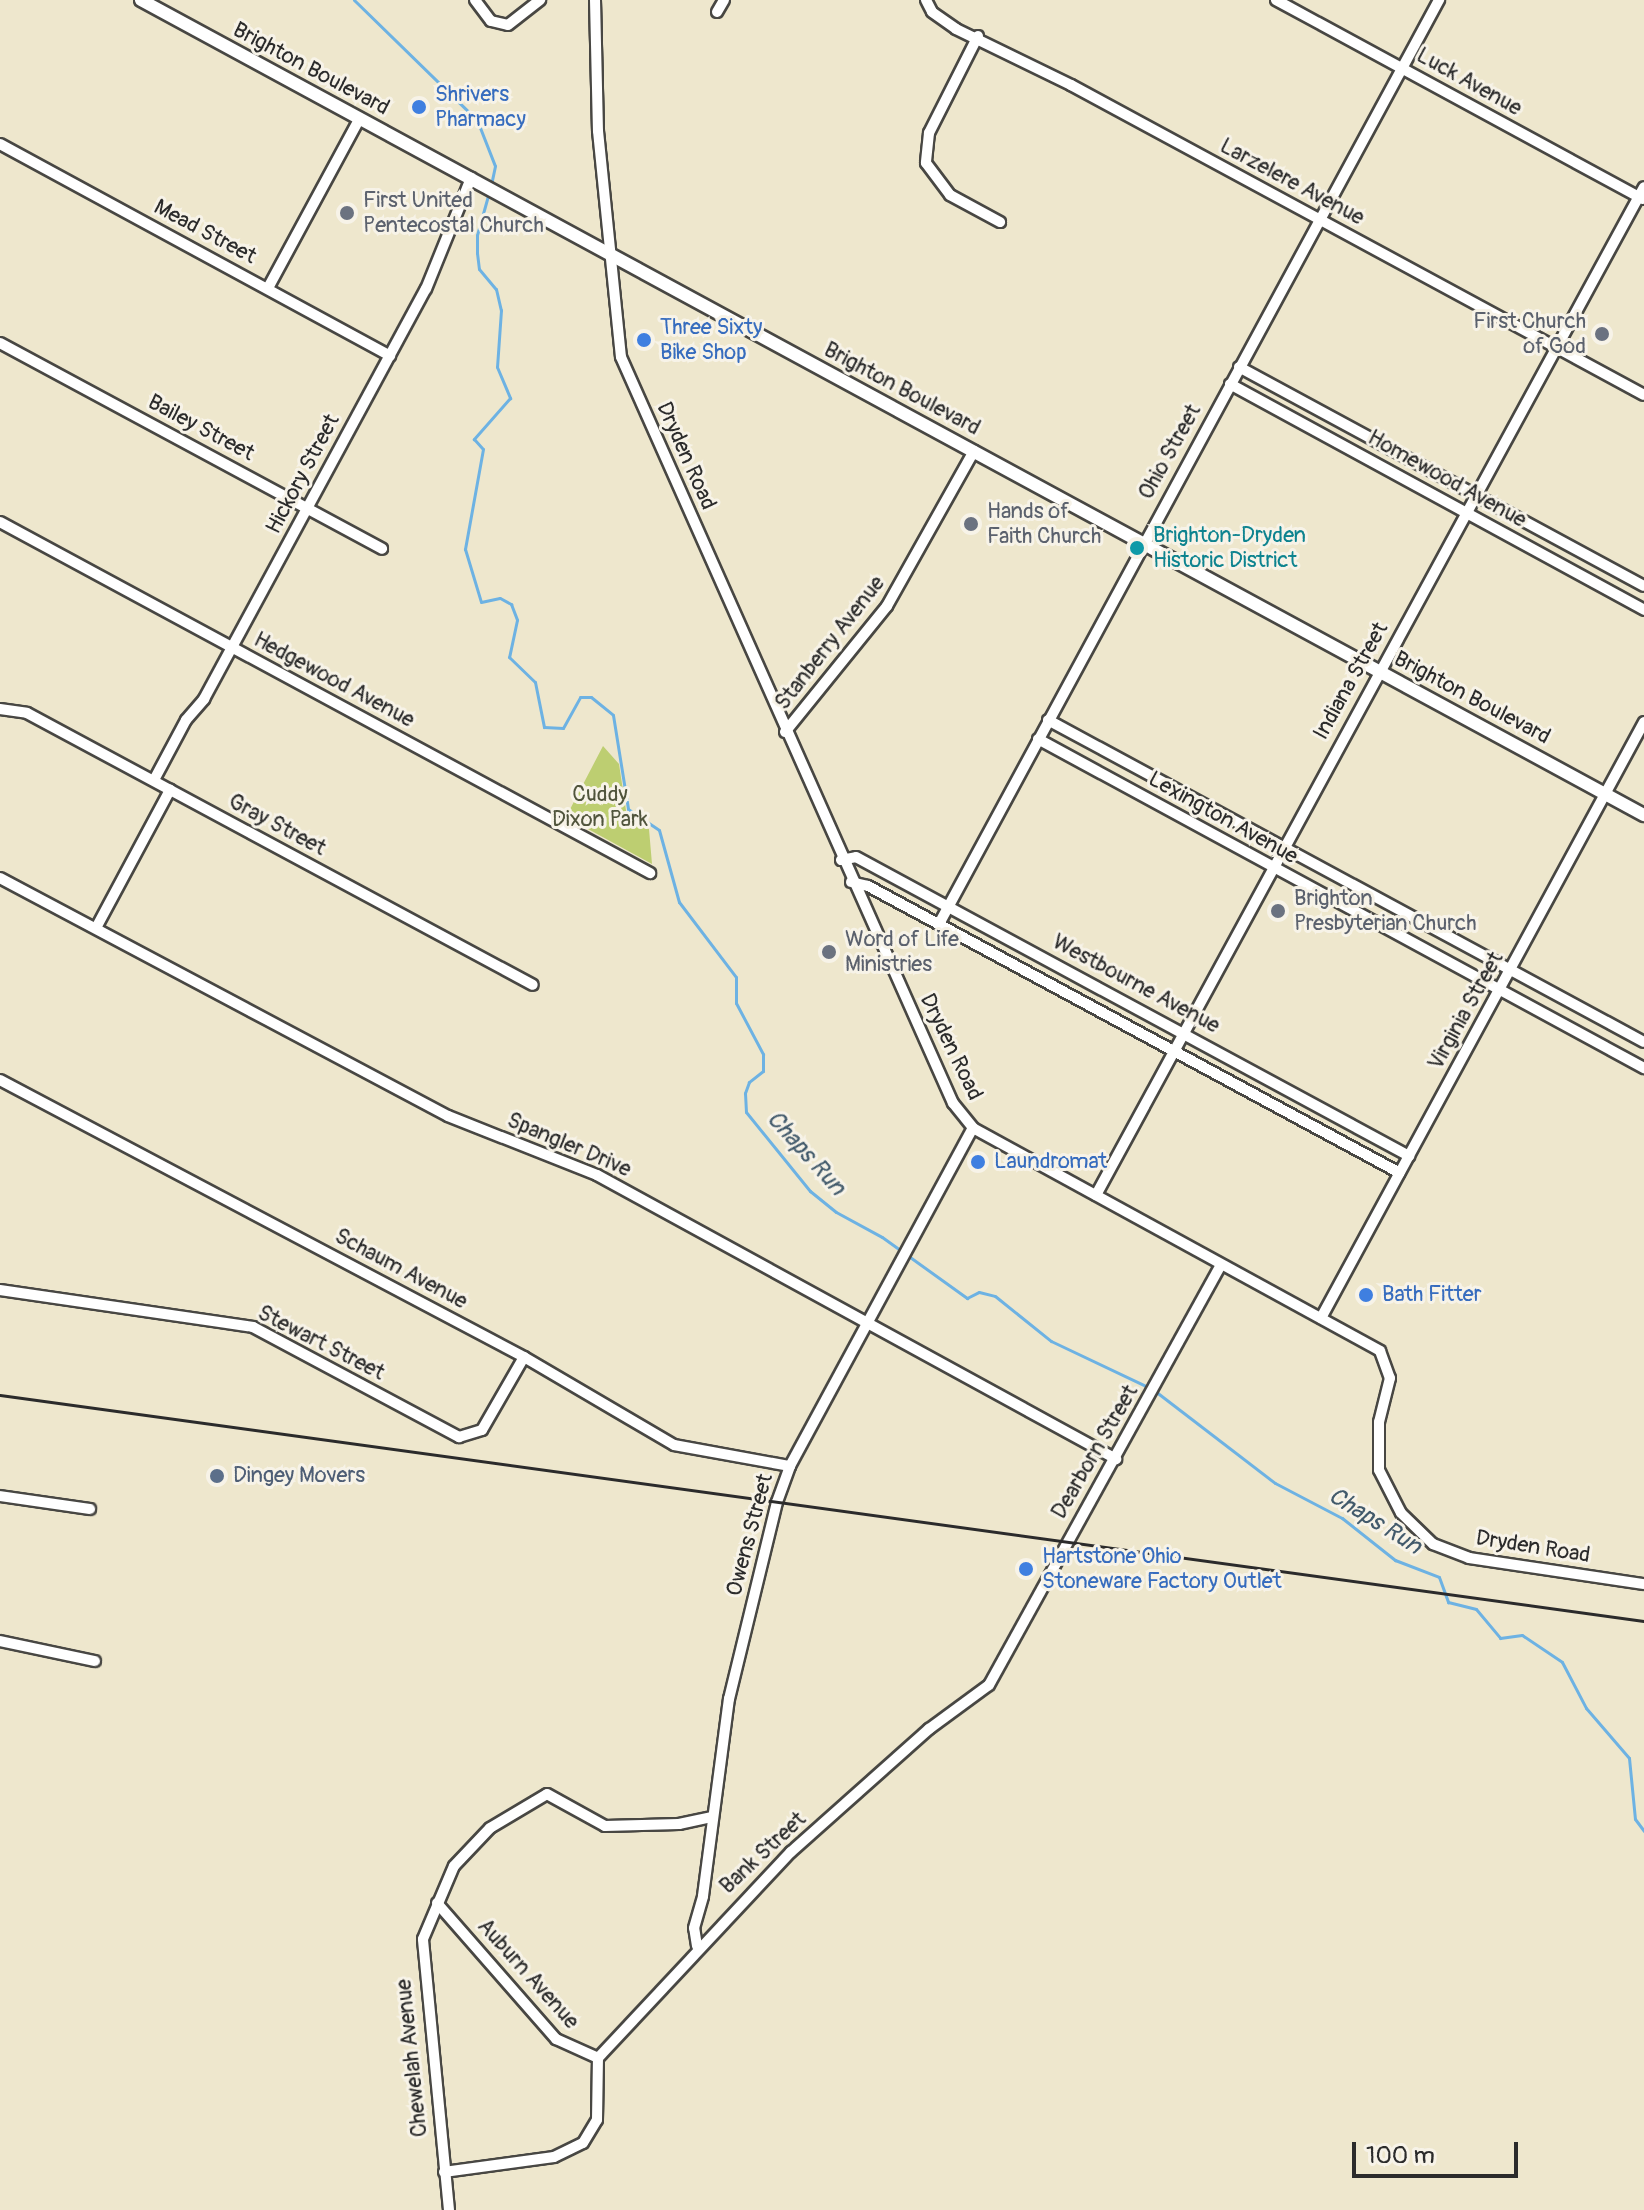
<!DOCTYPE html>
<html>
<head>
<meta charset="utf-8">
<style>
	body { margin:0 }
	#map { position:relative; width:1644px; height:2210px; overflow:hidden; background:#eee7cd; font-family:Pangolin,sans-serif }
	div>[style] { position:absolute }
	.green>* { inset:0; background:#bdce71 }
	.stream>* { height:3px; margin:-1.5px; padding:0 1.5px; transform-origin:1.5px; border-radius:1.5px; background:#6db2e3 }
	.roads { filter:drop-shadow(2px 0 #484743) drop-shadow(-2px 0 #484743) drop-shadow(0 2px #484743) drop-shadow(0 -2px #484743) }
	.minor>* { height:10px; margin:-5px; padding:0 5px; transform-origin:5px; border-radius:5px; background:#fff }
	.tertiary>* { height:12px; margin:-6px; padding:0 6px; transform-origin:6px; border-radius:6px; background:#fff }
	.rail>* { height:3px; margin:-1.5px; padding:0 1.5px; transform-origin:1.5px; border-radius:1.5px; background:#2b2b2b }
	.dots>* { width:22px; height:22px; translate:-50% -50%; box-sizing:border-box; border:4px solid #f7f3e8; border-radius:50% }
	span { translate:-50% -50%; white-space:nowrap; text-align:center; line-height:1.15; -webkit-text-stroke:6px #f7f3e8; paint-order:stroke }
	.street-label { font-size:22px; color:#2b2b2b }
	.shop-label { font-size:22px; color:#366cbe }
	.left { translate:0 -50%; text-align:left }
	.worship-label { font-size:22px; color:#5b616d }
	.right { translate:-100% -50%; text-align:right }
	.culture-label { font-size:22px; color:#0d838f }
	.park-label { font-size:22px; color:#50543c }
	.service-label { font-size:22px; color:#4e5e75 }
	.water-label { font-size:24px; color:#425a6b; font-style:italic }
	.scale { position:absolute; left:1352px; top:2142px; width:166px; height:36px; box-sizing:border-box; border:4px solid #2b2b2b; border-top:0; padding-left:10px; font-size:24px; line-height:28px; white-space:nowrap; color:#2b2b2b; -webkit-text-stroke:6px #f7f3e8; paint-order:stroke }
</style>
</head>
<body>
<div id="map">
	<div class="green">
		<div style="clip-path:polygon(603px 746px,619px 764px,627px 817px,649px 829px,652px 864px,566px 817px)"></div>
	</div>
	<div class="stream">
		<div style="left:354px;top:0;width:172px;rotate:44.3deg"></div>
		<div style="left:477px;top:120px;width:49px;rotate:68.6deg"></div>
		<div style="left:495px;top:166px;width:19px;rotate:102deg"></div>
		<div style="left:489px;top:192px;width:45px;rotate:105.6deg"></div>
		<div style="left:477px;top:235px;width:18px;rotate:90deg"></div>
		<div style="left:477px;top:253px;width:16px;rotate:83deg"></div>
		<div style="left:479px;top:269px;width:26px;rotate:50deg"></div>
		<div style="left:496px;top:289px;width:22px;rotate:77deg"></div>
		<div style="left:501px;top:310px;width:57px;rotate:94deg"></div>
		<div style="left:497px;top:367px;width:34px;rotate:67deg"></div>
		<div style="left:510px;top:398px;width:55px;rotate:131.3deg"></div>
		<div style="left:474px;top:439px;width:13px;rotate:48deg"></div>
		<div style="left:483px;top:449px;width:102px;rotate:100.2deg"></div>
		<div style="left:465px;top:549px;width:55px;rotate:73.2deg"></div>
		<div style="left:481px;top:602px;width:19px;rotate:-12deg"></div>
		<div style="left:500px;top:598px;width:13px;rotate:29deg"></div>
		<div style="left:511px;top:604px;width:17px;rotate:69deg"></div>
		<div style="left:517px;top:620px;width:38px;rotate:102deg"></div>
		<div style="left:509px;top:657px;width:36px;rotate:44deg"></div>
		<div style="left:535px;top:682px;width:46px;rotate:78.7deg"></div>
		<div style="left:544px;top:727px;width:19px;rotate:3deg"></div>
		<div style="left:563px;top:728px;width:35px;rotate:-61deg"></div>
		<div style="left:580px;top:697px;width:11px"></div>
		<div style="left:591px;top:697px;width:28px;rotate:39deg"></div>
		<div style="left:613px;top:715px;width:95px;rotate:80.9deg"></div>
		<div style="left:628px;top:809px;width:37px;rotate:34deg"></div>
		<div style="left:659px;top:830px;width:75px;rotate:74.5deg"></div>
		<div style="left:679px;top:902px;width:94px;rotate:52.8deg"></div>
		<div style="left:736px;top:977px;width:26px;rotate:90deg"></div>
		<div style="left:736px;top:1003px;width:58px;rotate:62.1deg"></div>
		<div style="left:763px;top:1054px;width:17px;rotate:90deg"></div>
		<div style="left:763px;top:1071px;width:18px;rotate:142deg"></div>
		<div style="left:749px;top:1082px;width:12px;rotate:110deg"></div>
		<div style="left:745px;top:1093px;width:19px;rotate:87deg"></div>
		<div style="left:746px;top:1112px;width:102px;rotate:51deg"></div>
		<div style="left:810px;top:1191px;width:33px;rotate:39deg"></div>
		<div style="left:836px;top:1212px;width:52px;rotate:28.5deg"></div>
		<div style="left:882px;top:1237px;width:105px;rotate:35.7deg"></div>
		<div style="left:967px;top:1298px;width:13px;rotate:-27deg"></div>
		<div style="left:979px;top:1292px;width:16px;rotate:14deg"></div>
		<div style="left:995px;top:1296px;width:72px;rotate:38.8deg"></div>
		<div style="left:1051px;top:1341px;width:107px;rotate:25.4deg"></div>
		<div style="left:1155px;top:1391px;width:151px;rotate:37.5deg"></div>
		<div style="left:1275px;top:1483px;width:76px;rotate:27.6deg"></div>
		<div style="left:1342px;top:1518px;width:68px;rotate:38.4deg"></div>
		<div style="left:1395px;top:1560px;width:47px;rotate:21.1deg"></div>
		<div style="left:1439px;top:1577px;width:27px;rotate:70deg"></div>
		<div style="left:1448px;top:1602px;width:29px;rotate:14deg"></div>
		<div style="left:1476px;top:1609px;width:38px;rotate:50deg"></div>
		<div style="left:1500px;top:1638px;width:22px;rotate:-8deg"></div>
		<div style="left:1522px;top:1635px;width:48px;rotate:34deg"></div>
		<div style="left:1562px;top:1662px;width:52px;rotate:62.4deg"></div>
		<div style="left:1586px;top:1708px;width:66px;rotate:49.3deg"></div>
		<div style="left:1629px;top:1758px;width:61px;rotate:84.4deg"></div>
		<div style="left:1635px;top:1819px;width:15px;rotate:53deg"></div>
	</div>
	<div class="roads">
		<div class="minor">
			<div style="left:475px;top:0;width:26px;rotate:53deg"></div>
			<div style="left:491px;top:21px;width:17px;rotate:13deg"></div>
			<div style="left:508px;top:25px;width:41px;rotate:-38deg"></div>
			<div style="left:595px;top:0;width:131px;rotate:88.7deg"></div>
			<div style="left:598px;top:131px;width:227px;rotate:84.2deg"></div>
			<div style="left:621px;top:357px;width:817px;rotate:66.01deg"></div>
			<div style="left:953px;top:1103px;width:32px;rotate:51deg"></div>
			<div style="left:973px;top:1128px;width:464px;rotate:28.7deg"></div>
			<div style="left:1380px;top:1351px;width:29px;rotate:70deg"></div>
			<div style="left:1390px;top:1378px;width:45px;rotate:104deg"></div>
			<div style="left:1379px;top:1422px;width:48px;rotate:90deg"></div>
			<div style="left:1379px;top:1470px;width:48px;rotate:62.9deg"></div>
			<div style="left:1401px;top:1513px;width:45px;rotate:44.1deg"></div>
			<div style="left:1433px;top:1544px;width:39px;rotate:21deg"></div>
			<div style="left:1469px;top:1558px;width:177px;rotate:8.5deg"></div>
			<div style="left:926px;top:0;width:13px;rotate:63deg"></div>
			<div style="left:932px;top:12px;width:29px;rotate:35deg"></div>
			<div style="left:956px;top:29px;width:128px;rotate:26deg"></div>
			<div style="left:1071px;top:85px;width:651px;rotate:28.41deg"></div>
			<div style="left:1276px;top:0;width:417px;rotate:28.5deg"></div>
			<div style="left:717px;top:12px;width:14px;rotate:-60deg"></div>
			<div style="left:978px;top:36px;width:109px;rotate:116.8deg"></div>
			<div style="left:929px;top:133px;width:30px;rotate:96deg"></div>
			<div style="left:926px;top:163px;width:40px;rotate:53deg"></div>
			<div style="left:950px;top:195px;width:57px;rotate:28.4deg"></div>
			<div style="left:0;top:144px;width:444px;rotate:28.5deg"></div>
			<div style="left:268px;top:288px;width:193px;rotate:-61.6deg"></div>
			<div style="left:0;top:343px;width:434px;rotate:28.3deg"></div>
			<div style="left:1239px;top:367px;width:460px;rotate:28.4deg"></div>
			<div style="left:1230px;top:384px;width:472px;rotate:28.6deg"></div>
			<div style="left:0;top:522px;width:739px;rotate:28.37deg"></div>
			<div style="left:0;top:709px;width:27px;rotate:8deg"></div>
			<div style="left:27px;top:713px;width:574px;rotate:28.26deg"></div>
			<div style="left:1048px;top:720px;width:677px;rotate:28.38deg"></div>
			<div style="left:785px;top:732px;width:162px;rotate:-51deg"></div>
			<div style="left:887px;top:606px;width:178px;rotate:-60.7deg"></div>
			<div style="left:1038px;top:739px;width:690px;rotate:28.5deg"></div>
			<div style="left:154px;top:780px;width:68px;rotate:-61.9deg"></div>
			<div style="left:186px;top:720px;width:28px;rotate:-49deg"></div>
			<div style="left:204px;top:699px;width:466px;rotate:-61.6deg"></div>
			<div style="left:426px;top:289px;width:120px;rotate:-67.9deg"></div>
			<div style="left:841px;top:860px;width:15px;rotate:-11deg"></div>
			<div style="left:856px;top:857px;width:629px;rotate:28.4deg"></div>
			<div style="left:0;top:878px;width:507px;rotate:27.98deg"></div>
			<div style="left:448px;top:1116px;width:160px;rotate:21.6deg"></div>
			<div style="left:597px;top:1175px;width:592px;rotate:28.69deg"></div>
			<div style="left:851px;top:882px;width:17px;rotate:13deg"></div>
			<div style="left:868px;top:886px;width:604px;rotate:28.35deg"></div>
			<div style="left:939px;top:924px;width:1051px;rotate:-61.58deg"></div>
			<div style="left:96px;top:928px;width:157px;rotate:-61.8deg"></div>
			<div style="left:0;top:1080px;width:593px;rotate:27.86deg"></div>
			<div style="left:524px;top:1357px;width:174px;rotate:30.4deg"></div>
			<div style="left:674px;top:1445px;width:118px;rotate:10.3deg"></div>
			<div style="left:1096px;top:1195px;width:1147px;rotate:-61.47deg"></div>
			<div style="left:0;top:1290px;width:256px;rotate:8.3deg"></div>
			<div style="left:253px;top:1327px;width:234px;rotate:28.1deg"></div>
			<div style="left:459px;top:1437px;width:24px;rotate:-17deg"></div>
			<div style="left:482px;top:1430px;width:84px;rotate:-60.1deg"></div>
			<div style="left:1321px;top:1318px;width:678px;rotate:-61.54deg"></div>
			<div style="left:0;top:1496px;width:91px;rotate:8.2deg"></div>
			<div style="left:0;top:1641px;width:97px;rotate:11.9deg"></div>
			<div style="left:437px;top:1903px;width:181px;rotate:48.8deg"></div>
			<div style="left:556px;top:2039px;width:46px;rotate:24.3deg"></div>
			<div style="left:697px;top:1946px;width:18px;rotate:-99deg"></div>
			<div style="left:694px;top:1928px;width:33px;rotate:-74deg"></div>
			<div style="left:703px;top:1896px;width:199px;rotate:-82.5deg"></div>
			<div style="left:729px;top:1699px;width:203px;rotate:-76.3deg"></div>
			<div style="left:777px;top:1502px;width:38px;rotate:-70deg"></div>
			<div style="left:790px;top:1466px;width:384px;rotate:-61.6deg"></div>
			<div style="left:598px;top:2058px;width:282px;rotate:-46.9deg"></div>
			<div style="left:791px;top:1852px;width:185px;rotate:-41.7deg"></div>
			<div style="left:929px;top:1729px;width:74px;rotate:-36.3deg"></div>
			<div style="left:989px;top:1685px;width:480px;rotate:-61.1deg"></div>
			<div style="left:444px;top:2172px;width:111px;rotate:-7.8deg"></div>
			<div style="left:554px;top:2157px;width:32px;rotate:-26deg"></div>
			<div style="left:583px;top:2143px;width:27px;rotate:-59deg"></div>
			<div style="left:597px;top:2120px;width:62px;rotate:-89.1deg"></div>
			<div style="left:449px;top:2210px;width:272px;rotate:-95.5deg"></div>
			<div style="left:423px;top:1939px;width:79px;rotate:-67deg"></div>
			<div style="left:454px;top:1866px;width:52px;rotate:-46.5deg"></div>
			<div style="left:490px;top:1828px;width:66px;rotate:-30.8deg"></div>
			<div style="left:547px;top:1794px;width:66px;rotate:28.9deg"></div>
			<div style="left:605px;top:1826px;width:74px;rotate:-1.5deg"></div>
			<div style="left:679px;top:1824px;width:34px;rotate:-12deg"></div>
		</div>
		<div class="tertiary">
			<div style="left:141px;top:0;width:1710px;rotate:28.47deg"></div>
		</div>
	</div>
	<div class="rail">
		<div style="left:0;top:1395px;width:1659px;rotate:7.83deg"></div>
	</div>
	<div class="dots">
		<div style="left:419px;top:107px;background:#3f7fe0"></div>
		<div style="left:347px;top:213px;background:#6b7280"></div>
		<div style="left:1602px;top:334px;background:#6b7280"></div>
		<div style="left:644px;top:340px;background:#3f7fe0"></div>
		<div style="left:971px;top:524px;background:#6b7280"></div>
		<div style="left:1137px;top:548px;background:#0f9aa8"></div>
		<div style="left:1278px;top:911px;background:#6b7280"></div>
		<div style="left:829px;top:952px;background:#6b7280"></div>
		<div style="left:978px;top:1162px;background:#3f7fe0"></div>
		<div style="left:1366px;top:1295px;background:#3f7fe0"></div>
		<div style="left:217px;top:1476px;background:#5c6f8a"></div>
		<div style="left:1026px;top:1569px;background:#3f7fe0"></div>
	</div>
	<div class="street-label">
		<span style="left:311px;top:69px;rotate:28deg">Brighton Boulevard</span>
		<span style="left:1469px;top:82px;rotate:29deg">Luck Avenue</span>
		<span style="left:1292px;top:182px;rotate:28deg">Larzelere Avenue</span>
		<span style="left:205px;top:232px;rotate:28deg">Mead Street</span>
		<span style="left:902px;top:389px;rotate:28deg">Brighton Boulevard</span>
		<span style="left:201px;top:428px;rotate:28deg">Bailey Street</span>
		<span style="left:1170px;top:452px;rotate:-61deg">Ohio Street</span>
		<span style="left:686px;top:456px;rotate:66deg">Dryden Road</span>
		<span style="left:303px;top:474px;rotate:-62deg">Hickory Street</span>
		<span style="left:1447px;top:479px;rotate:29deg">Homewood Avenue</span>
		<span style="left:830px;top:643px;rotate:-52deg">Stanberry Avenue</span>
		<span style="left:334px;top:680px;rotate:28deg">Hedgewood Avenue</span>
		<span style="left:1351px;top:681px;rotate:-61deg">Indiana Street</span>
		<span style="left:1472px;top:698px;rotate:28deg">Brighton Boulevard</span>
		<span style="left:1223px;top:818px;rotate:29deg">Lexington Avenue</span>
		<span style="left:277px;top:825px;rotate:28deg">Gray Street</span>
		<span style="left:1136px;top:984px;rotate:28deg">Westbourne Avenue</span>
		<span style="left:1466px;top:1011px;rotate:-61deg">Virginia Street</span>
		<span style="left:951px;top:1047px;rotate:64deg">Dryden Road</span>
		<span style="left:569px;top:1145px;rotate:23deg">Spangler Drive</span>
		<span style="left:401px;top:1269px;rotate:28deg">Schaum Avenue</span>
		<span style="left:321px;top:1343px;rotate:27deg">Stewart Street</span>
		<span style="left:1095px;top:1452px;rotate:-60deg">Dearborn Street</span>
		<span style="left:750px;top:1535px;rotate:-75deg">Owens Street</span>
		<span style="left:1533px;top:1547px;rotate:9deg">Dryden Road</span>
		<span style="left:763px;top:1853px;rotate:-43deg">Bank Street</span>
		<span style="left:528px;top:1974px;rotate:48deg">Auburn Avenue</span>
		<span style="left:412px;top:2058px;rotate:-96deg">Chewelah Avenue</span>
	</div>
	<div class="shop-label">
		<span class="left" style="left:435px;top:107px">Shrivers<br>Pharmacy</span>
		<span class="left" style="left:660px;top:340px">Three Sixty<br>Bike Shop</span>
		<span class="left" style="left:994px;top:1162px">Laundromat</span>
		<span class="left" style="left:1382px;top:1295px">Bath Fitter</span>
		<span class="left" style="left:1042px;top:1569px">Hartstone Ohio<br>Stoneware Factory Outlet</span>
	</div>
	<div class="worship-label">
		<span class="left" style="left:363px;top:213px">First United<br>Pentecostal Church</span>
		<span class="right" style="left:1586px;top:334px">First Church<br>of God</span>
		<span class="left" style="left:987px;top:524px">Hands of<br>Faith Church</span>
		<span class="left" style="left:1294px;top:911px">Brighton<br>Presbyterian Church</span>
		<span class="left" style="left:845px;top:952px">Word of Life<br>Ministries</span>
	</div>
	<div class="culture-label">
		<span class="left" style="left:1153px;top:548px">Brighton-Dryden<br>Historic District</span>
	</div>
	<div class="park-label">
		<span style="left:600px;top:807px">Cuddy<br>Dixon Park</span>
	</div>
	<div class="service-label">
		<span class="left" style="left:233px;top:1476px">Dingey Movers</span>
	</div>
	<div class="water-label">
		<span style="left:806px;top:1153px;rotate:48deg">Chaps Run</span>
		<span style="left:1375px;top:1521px;rotate:32deg">Chaps Run</span>
	</div>
	<div class="scale">100 m</div>
</div>
</body>
</html>
